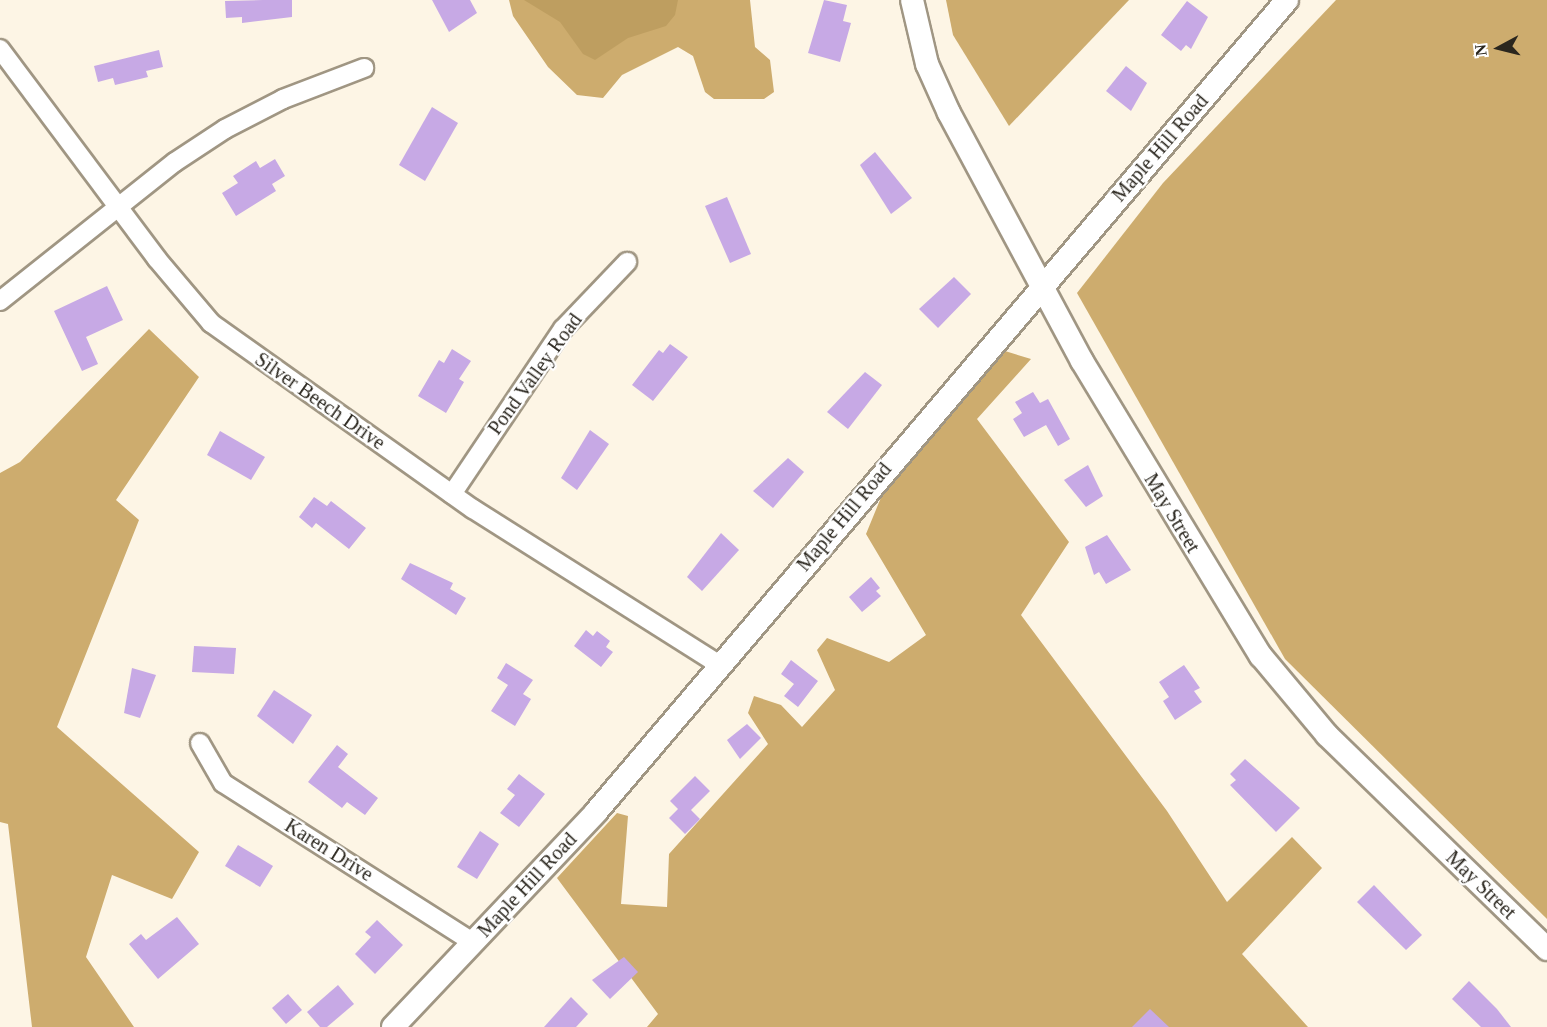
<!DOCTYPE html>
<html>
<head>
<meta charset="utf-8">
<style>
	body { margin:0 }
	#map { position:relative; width:1547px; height:1027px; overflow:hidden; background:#fdf5e5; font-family:Georgia,serif }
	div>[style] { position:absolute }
	.forest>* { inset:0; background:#cdac6e }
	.water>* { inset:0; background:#be9e60 }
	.building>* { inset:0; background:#c7a9e5 }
	.roads { filter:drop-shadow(2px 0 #a09683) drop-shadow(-2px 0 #a09683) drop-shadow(0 2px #a09683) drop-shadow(0 -2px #a09683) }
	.minor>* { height:18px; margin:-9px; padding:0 9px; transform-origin:9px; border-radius:9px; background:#fff }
	.tertiary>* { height:22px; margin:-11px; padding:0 11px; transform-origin:11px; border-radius:11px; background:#fff }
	span { translate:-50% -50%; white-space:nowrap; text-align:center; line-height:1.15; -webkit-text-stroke:4.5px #fff; paint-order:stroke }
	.street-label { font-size:20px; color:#2a261e }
	.north { position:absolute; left:1469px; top:18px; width:60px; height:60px; -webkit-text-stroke:4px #fff; paint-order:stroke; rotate:263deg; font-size:16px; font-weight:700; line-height:24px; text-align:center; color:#2a261e }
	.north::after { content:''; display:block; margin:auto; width:21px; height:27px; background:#2a261e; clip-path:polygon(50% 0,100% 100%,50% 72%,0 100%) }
</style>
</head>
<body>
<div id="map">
	<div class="forest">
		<div style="clip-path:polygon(509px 0,750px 0,755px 47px,770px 60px,774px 92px,764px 99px,714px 99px,705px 92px,693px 56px,678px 47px,622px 75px,603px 98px,577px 95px,548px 67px,513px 16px)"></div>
		<div style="clip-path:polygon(946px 0,1129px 0,1009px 126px,953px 35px)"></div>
		<div style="clip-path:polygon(1336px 0,1547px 0,1547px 919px,1285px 659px,1077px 293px,1163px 183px)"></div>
		<div style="clip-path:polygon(149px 329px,199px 377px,116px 500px,139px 520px,57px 727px,199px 852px,172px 899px,112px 875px,86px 957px,134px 1027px,32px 1027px,8px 824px,0 822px,0 473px,20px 462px)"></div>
		<div style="clip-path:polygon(1005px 351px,1031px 359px,977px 419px,1069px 542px,1021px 615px,1167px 811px,1227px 902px,1292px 837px,1322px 868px,1242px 954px,1308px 1027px,647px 1027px,658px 1014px,557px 878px,617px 813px,628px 816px,621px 904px,667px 907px,669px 854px,768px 744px,748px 713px,754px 696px,781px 705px,802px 727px,835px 690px,817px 650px,827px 638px,889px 662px,926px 635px,866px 534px,882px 495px)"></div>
	</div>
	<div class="water">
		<div style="clip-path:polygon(524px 0,678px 0,675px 15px,666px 26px,628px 38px,595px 60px,583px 54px,560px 22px)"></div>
	</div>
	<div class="building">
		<div style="clip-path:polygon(263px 0,292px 0,292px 17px,242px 23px,242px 17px,226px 18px,225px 1px)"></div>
		<div style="clip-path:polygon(432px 0,470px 0,477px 13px,449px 32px)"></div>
		<div style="clip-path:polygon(824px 0,847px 5px,843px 21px,851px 23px,840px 62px,808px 53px)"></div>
		<div style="clip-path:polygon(1187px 1px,1208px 17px,1191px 49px,1186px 45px,1181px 51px,1161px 35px)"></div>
		<div style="clip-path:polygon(159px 50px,163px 67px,146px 71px,148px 77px,115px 85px,113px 78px,98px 82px,94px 66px)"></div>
		<div style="clip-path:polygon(1126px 66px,1147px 83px,1131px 111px,1106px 91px)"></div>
		<div style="clip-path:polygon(432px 107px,458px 123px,425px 181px,399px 165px)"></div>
		<div style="clip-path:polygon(875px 152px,912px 198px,891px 214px,860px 165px)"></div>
		<div style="clip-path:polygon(275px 159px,285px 176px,272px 184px,276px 191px,236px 216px,222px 193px,238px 183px,233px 176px,256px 161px,260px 168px)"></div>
		<div style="clip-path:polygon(727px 197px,751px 254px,730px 263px,705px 206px)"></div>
		<div style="clip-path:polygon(954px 277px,971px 294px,938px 328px,919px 309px)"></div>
		<div style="clip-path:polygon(107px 286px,123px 320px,86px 337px,98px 364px,82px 371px,54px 311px)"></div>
		<div style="clip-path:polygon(670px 344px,688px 357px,653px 401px,632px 385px,659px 350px,663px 353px)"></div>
		<div style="clip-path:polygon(452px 349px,471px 361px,459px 379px,464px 382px,446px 413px,418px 396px,439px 360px,444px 363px)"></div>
		<div style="clip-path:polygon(865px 372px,882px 385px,848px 429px,827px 412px)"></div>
		<div style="clip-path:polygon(1033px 392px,1040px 403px,1048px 399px,1070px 439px,1058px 446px,1046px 425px,1024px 437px,1013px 419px,1022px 413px,1015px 402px)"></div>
		<div style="clip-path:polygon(590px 430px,609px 444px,577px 490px,561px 478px)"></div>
		<div style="clip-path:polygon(220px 431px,265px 457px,251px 480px,207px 455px)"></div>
		<div style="clip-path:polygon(788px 458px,804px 472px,773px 508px,753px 491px)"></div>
		<div style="clip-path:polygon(1088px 465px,1103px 496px,1086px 507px,1064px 480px)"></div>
		<div style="clip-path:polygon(314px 497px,327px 506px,331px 501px,366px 528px,349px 549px,316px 523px,312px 528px,299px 517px)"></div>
		<div style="clip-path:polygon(721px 533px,739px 550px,702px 591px,687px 577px)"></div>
		<div style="clip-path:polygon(1107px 535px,1131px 570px,1106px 584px,1099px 572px,1094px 575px,1085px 547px)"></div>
		<div style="clip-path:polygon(410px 563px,453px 583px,450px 589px,466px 598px,456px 615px,401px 579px)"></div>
		<div style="clip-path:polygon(871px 577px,880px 588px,876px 591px,881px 596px,862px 612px,849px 597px)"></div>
		<div style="clip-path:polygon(586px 630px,593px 636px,597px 631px,610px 641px,606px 647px,613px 652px,601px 667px,574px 646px)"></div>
		<div style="clip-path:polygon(194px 646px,236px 648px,234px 674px,192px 672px)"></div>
		<div style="clip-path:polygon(791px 660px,818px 681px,798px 707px,784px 696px,794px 684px,781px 674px)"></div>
		<div style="clip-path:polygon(506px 663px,533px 680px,523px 694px,531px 699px,515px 726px,491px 711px,508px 685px,497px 678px)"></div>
		<div style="clip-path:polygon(1184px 665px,1200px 688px,1194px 691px,1202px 702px,1175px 720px,1163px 701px,1169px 697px,1159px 682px)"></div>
		<div style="clip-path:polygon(132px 668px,156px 675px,140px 718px,124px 713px)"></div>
		<div style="clip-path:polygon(274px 690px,312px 715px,293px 744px,257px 716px)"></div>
		<div style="clip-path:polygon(747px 724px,761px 738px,740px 759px,727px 740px)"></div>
		<div style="clip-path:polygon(337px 745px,348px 754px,338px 767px,378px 798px,365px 815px,347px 802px,342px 808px,308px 782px)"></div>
		<div style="clip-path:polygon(1245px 759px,1300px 808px,1276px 832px,1230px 785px,1236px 780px,1230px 774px)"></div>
		<div style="clip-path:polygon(519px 774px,545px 794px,519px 827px,500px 813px,515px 795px,507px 789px)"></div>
		<div style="clip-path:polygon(695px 776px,710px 791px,691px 810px,700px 819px,685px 834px,669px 818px,678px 809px,670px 801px)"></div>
		<div style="clip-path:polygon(480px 831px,499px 844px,477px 879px,457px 867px)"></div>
		<div style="clip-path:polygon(238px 845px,273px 866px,260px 887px,225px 866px)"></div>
		<div style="clip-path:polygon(1374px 885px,1422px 935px,1406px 950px,1357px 902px)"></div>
		<div style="clip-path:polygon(177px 917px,199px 944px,158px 979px,129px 944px,141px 934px,146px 940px)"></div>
		<div style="clip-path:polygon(377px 920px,403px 945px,375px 974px,355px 954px,371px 937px,365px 932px)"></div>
		<div style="clip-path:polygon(624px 957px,638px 972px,610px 999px,592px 980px)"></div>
		<div style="clip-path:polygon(1469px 981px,1497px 1009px,1511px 1027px,1481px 1027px,1452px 999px)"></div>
		<div style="clip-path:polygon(338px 985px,354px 1004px,327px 1027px,320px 1027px,307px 1012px)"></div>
		<div style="clip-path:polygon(288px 994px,302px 1010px,286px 1024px,272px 1008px)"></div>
		<div style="clip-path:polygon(571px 997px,588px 1014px,576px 1027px,544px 1027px)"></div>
		<div style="clip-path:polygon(1150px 1009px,1169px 1027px,1132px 1027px)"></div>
	</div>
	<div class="roads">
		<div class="minor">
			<div style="left:0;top:49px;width:262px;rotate:53.2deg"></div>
			<div style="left:157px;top:259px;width:84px;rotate:49.8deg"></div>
			<div style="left:211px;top:323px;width:321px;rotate:35.4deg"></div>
			<div style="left:473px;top:509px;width:292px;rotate:32.3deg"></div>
			<div style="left:0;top:301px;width:223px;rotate:-38.5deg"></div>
			<div style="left:175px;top:162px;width:60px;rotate:-33.4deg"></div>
			<div style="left:225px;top:129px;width:65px;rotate:-27.3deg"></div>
			<div style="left:283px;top:99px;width:87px;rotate:-20.9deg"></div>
			<div style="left:452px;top:494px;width:199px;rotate:-56.1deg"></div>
			<div style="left:563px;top:329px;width:93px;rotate:-46.3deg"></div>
			<div style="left:200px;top:743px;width:46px;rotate:60.1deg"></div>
			<div style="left:223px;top:783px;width:296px;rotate:32.5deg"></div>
		</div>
		<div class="tertiary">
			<div style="left:912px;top:0;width:66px;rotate:76.8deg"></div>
			<div style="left:927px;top:64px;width:54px;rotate:65.8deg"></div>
			<div style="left:949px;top:113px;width:281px;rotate:61.8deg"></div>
			<div style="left:1082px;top:361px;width:345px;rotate:58.8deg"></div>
			<div style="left:1261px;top:656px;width:103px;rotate:50.1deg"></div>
			<div style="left:1327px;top:735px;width:307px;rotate:44.2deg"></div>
			<div style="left:393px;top:1027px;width:296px;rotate:-46.6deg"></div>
			<div style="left:596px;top:812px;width:1066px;rotate:-49.6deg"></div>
		</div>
	</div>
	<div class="street-label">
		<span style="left:1160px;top:148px;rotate:-49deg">Maple Hill Road</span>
		<span style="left:535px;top:374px;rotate:-54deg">Pond Valley Road</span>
		<span style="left:320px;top:401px;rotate:35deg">Silver Beech Drive</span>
		<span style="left:1172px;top:513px;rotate:59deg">May Street</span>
		<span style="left:844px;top:517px;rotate:-50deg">Maple Hill Road</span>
		<span style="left:329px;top:850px;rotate:32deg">Karen Drive</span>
		<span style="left:527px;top:885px;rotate:-47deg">Maple Hill Road</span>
		<span style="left:1481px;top:885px;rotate:44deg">May Street</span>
	</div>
	<div class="north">N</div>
</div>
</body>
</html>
